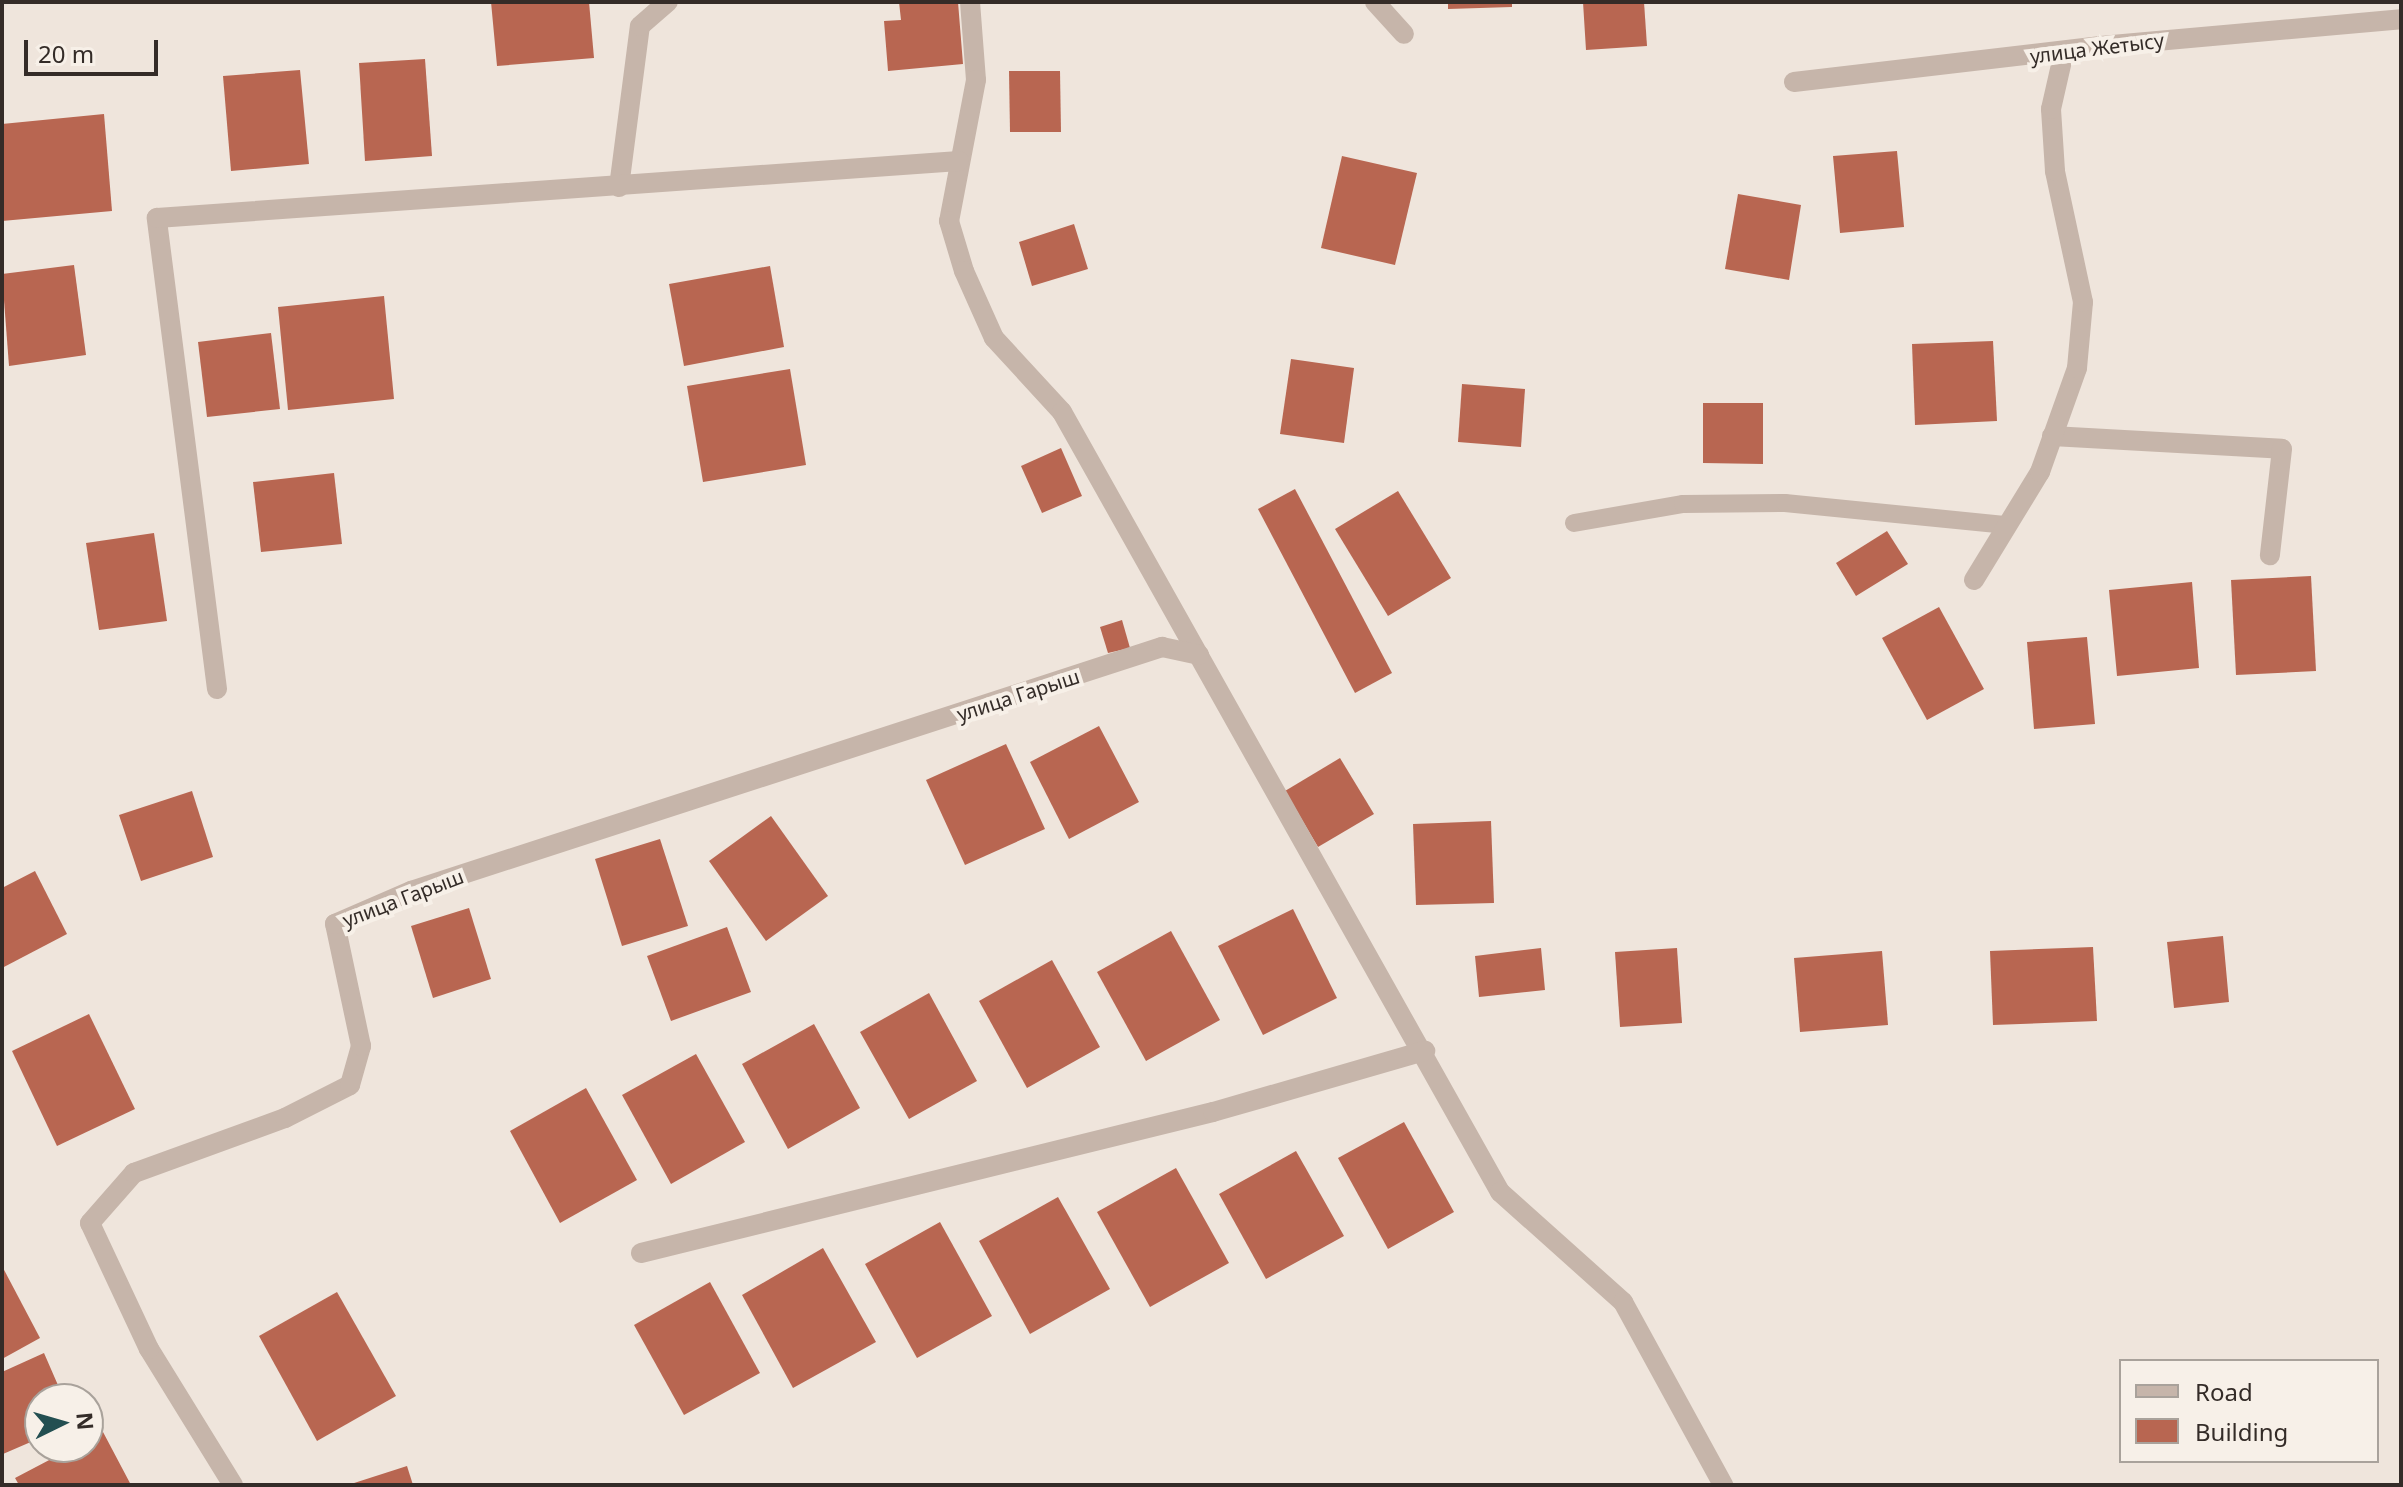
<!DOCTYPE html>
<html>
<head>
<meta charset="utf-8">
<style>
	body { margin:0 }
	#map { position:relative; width:2403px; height:1487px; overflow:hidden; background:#efe5dc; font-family:"Noto Sans",sans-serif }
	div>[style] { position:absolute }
	.building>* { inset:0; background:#b86651 }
	.lane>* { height:18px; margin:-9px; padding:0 9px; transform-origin:9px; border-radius:9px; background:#c6b5aa }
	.street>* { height:20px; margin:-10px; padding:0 10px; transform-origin:10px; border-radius:10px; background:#c6b5aa }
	span { translate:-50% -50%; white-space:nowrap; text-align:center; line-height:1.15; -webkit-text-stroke:8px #f7f0e8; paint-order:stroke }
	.street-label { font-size:20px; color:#342c28 }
	.frame { position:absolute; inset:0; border:4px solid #342c28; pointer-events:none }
	.legend { position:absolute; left:2119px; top:1359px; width:260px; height:104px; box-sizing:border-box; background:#f7f0e8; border:2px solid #a9a29b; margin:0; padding:10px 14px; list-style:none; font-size:24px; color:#342c28 }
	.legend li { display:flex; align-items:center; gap:16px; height:40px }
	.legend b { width:40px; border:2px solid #a9a29b }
	.north { position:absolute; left:24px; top:1383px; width:80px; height:80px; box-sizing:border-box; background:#f7f0e8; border:2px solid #a9a29b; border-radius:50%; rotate:85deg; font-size:22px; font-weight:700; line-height:32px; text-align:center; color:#342c28 }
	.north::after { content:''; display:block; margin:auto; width:28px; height:36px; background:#234f51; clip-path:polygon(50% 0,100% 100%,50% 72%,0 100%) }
	.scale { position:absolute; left:24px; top:40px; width:134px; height:36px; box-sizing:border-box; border:4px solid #342c28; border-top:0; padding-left:10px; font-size:24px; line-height:28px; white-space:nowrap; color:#342c28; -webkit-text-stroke:6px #f7f0e8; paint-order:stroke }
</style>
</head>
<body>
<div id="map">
	<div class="building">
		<div style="clip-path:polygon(491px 2px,589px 2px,594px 58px,497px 66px)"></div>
		<div style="clip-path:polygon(899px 2px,958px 2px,963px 64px,888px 71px,884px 21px,901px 20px)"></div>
		<div style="clip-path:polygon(1448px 2px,1512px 2px,1512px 7px,1448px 9px)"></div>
		<div style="clip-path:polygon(1583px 2px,1644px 2px,1647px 46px,1586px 50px)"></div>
		<div style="clip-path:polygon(425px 59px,432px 156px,365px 161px,359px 63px)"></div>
		<div style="clip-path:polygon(300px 70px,309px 164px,231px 171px,223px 76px)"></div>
		<div style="clip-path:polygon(1009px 71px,1060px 71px,1061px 132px,1010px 132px)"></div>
		<div style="clip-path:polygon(104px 114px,112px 211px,2px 221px,2px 124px)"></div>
		<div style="clip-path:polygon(1897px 151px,1904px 227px,1840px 233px,1833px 156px)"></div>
		<div style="clip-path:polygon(1342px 156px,1417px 173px,1395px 265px,1321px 248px)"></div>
		<div style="clip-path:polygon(1738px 194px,1801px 205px,1789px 280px,1725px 269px)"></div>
		<div style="clip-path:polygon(1074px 224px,1088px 269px,1032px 286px,1019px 242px)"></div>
		<div style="clip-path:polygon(74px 265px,86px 355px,9px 366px,2px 274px)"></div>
		<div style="clip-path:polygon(770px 266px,784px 347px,684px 366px,669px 284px)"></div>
		<div style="clip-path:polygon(384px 296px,394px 399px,288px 410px,278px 307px)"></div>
		<div style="clip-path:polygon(271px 333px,280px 409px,207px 417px,198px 342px)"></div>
		<div style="clip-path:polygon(1993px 341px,1997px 421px,1915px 425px,1912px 344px)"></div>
		<div style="clip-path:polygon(1291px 359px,1354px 368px,1344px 443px,1280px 434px)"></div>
		<div style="clip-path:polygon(790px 369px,806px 465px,703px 482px,687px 386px)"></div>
		<div style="clip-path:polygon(1462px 384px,1525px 389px,1521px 447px,1458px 442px)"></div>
		<div style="clip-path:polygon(1703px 403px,1763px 403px,1763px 464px,1703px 463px)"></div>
		<div style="clip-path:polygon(1061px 448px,1082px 496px,1042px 513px,1021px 466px)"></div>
		<div style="clip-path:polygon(334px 473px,342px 544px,261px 552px,253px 482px)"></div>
		<div style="clip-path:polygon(1295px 489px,1392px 673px,1355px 693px,1258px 509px)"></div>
		<div style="clip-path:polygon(1398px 491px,1451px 578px,1388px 616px,1335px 529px)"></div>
		<div style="clip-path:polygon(1887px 531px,1908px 564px,1856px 596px,1836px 563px)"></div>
		<div style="clip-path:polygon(154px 533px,167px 621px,99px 630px,86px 543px)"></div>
		<div style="clip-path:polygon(2311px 576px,2316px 671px,2236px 675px,2231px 580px)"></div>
		<div style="clip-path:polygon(2192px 582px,2199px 668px,2117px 676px,2109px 590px)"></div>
		<div style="clip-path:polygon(1939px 607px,1984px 689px,1927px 720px,1882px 638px)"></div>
		<div style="clip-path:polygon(1122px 620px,1130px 648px,1108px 653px,1100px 627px)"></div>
		<div style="clip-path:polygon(2087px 637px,2095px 724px,2034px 729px,2027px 642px)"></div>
		<div style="clip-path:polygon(1099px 726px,1139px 802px,1069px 839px,1030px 762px)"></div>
		<div style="clip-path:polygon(1006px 744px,1045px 829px,965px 865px,926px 780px)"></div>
		<div style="clip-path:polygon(1340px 758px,1374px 814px,1318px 847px,1285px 791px)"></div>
		<div style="clip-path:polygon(192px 791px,213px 857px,141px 881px,119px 815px)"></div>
		<div style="clip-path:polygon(771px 816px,828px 896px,766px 941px,709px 861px)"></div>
		<div style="clip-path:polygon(1491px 821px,1494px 903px,1416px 905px,1413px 824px)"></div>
		<div style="clip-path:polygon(660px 839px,688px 926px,622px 946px,595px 859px)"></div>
		<div style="clip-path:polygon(35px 871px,67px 934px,2px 968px,2px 888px)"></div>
		<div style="clip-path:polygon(469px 908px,491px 979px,433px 998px,411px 926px)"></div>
		<div style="clip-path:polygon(1293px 909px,1337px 998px,1263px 1035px,1218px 946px)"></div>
		<div style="clip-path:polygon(727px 927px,751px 992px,671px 1021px,647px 956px)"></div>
		<div style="clip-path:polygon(1171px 931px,1220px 1020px,1146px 1061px,1097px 972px)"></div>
		<div style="clip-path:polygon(2223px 936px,2229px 1002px,2174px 1008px,2167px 942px)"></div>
		<div style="clip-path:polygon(2093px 947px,2097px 1021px,1993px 1025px,1990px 951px)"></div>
		<div style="clip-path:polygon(1541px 948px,1545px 990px,1479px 997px,1475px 956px)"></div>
		<div style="clip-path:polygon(1677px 948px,1682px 1023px,1620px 1027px,1615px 952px)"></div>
		<div style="clip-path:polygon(1882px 951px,1888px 1025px,1800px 1032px,1794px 958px)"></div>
		<div style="clip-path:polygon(1052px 960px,1100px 1047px,1027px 1088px,979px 1001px)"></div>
		<div style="clip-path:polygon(929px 993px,977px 1081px,909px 1119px,860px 1032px)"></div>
		<div style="clip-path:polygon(89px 1014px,135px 1109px,57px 1146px,12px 1051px)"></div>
		<div style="clip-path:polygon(814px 1024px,860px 1108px,788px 1149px,742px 1064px)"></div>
		<div style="clip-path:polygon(696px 1054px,745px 1142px,671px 1184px,622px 1095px)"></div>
		<div style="clip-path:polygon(586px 1088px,637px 1180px,560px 1223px,510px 1131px)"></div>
		<div style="clip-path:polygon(1404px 1122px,1454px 1212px,1388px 1249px,1338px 1158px)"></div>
		<div style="clip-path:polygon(1296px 1151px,1344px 1236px,1266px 1279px,1219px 1194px)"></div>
		<div style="clip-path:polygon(1176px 1168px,1229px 1263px,1150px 1307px,1097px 1212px)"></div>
		<div style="clip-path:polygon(1058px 1197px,1110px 1289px,1030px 1334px,979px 1241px)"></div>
		<div style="clip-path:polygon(940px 1222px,992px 1316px,917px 1358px,865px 1264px)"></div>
		<div style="clip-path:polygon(823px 1248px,876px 1342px,793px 1388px,742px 1295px)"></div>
		<div style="clip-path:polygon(2px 1266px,40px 1338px,2px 1359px)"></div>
		<div style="clip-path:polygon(710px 1282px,760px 1373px,684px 1415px,634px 1325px)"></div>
		<div style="clip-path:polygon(337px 1292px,396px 1396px,317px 1441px,259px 1336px)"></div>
		<div style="clip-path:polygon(44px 1353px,64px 1399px,40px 1399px,40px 1438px,3px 1454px,2px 1372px)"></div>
		<div style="clip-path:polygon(103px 1432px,131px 1485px,19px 1485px,15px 1478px,74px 1447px,88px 1447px,88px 1440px)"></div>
		<div style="clip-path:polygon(407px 1466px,413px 1485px,351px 1485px,351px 1484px)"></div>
	</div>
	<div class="lane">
		<div style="left:1574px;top:523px;width:111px;rotate:-9.9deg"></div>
		<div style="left:1683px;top:504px;width:102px;rotate:-0.6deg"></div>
		<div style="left:1785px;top:503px;width:223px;rotate:5.7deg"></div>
	</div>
	<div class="street">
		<div style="left:970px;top:2px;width:78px;rotate:85.6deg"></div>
		<div style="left:976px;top:80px;width:144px;rotate:100.8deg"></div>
		<div style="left:949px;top:221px;width:52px;rotate:73.3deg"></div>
		<div style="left:964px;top:271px;width:73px;rotate:65.9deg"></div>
		<div style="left:994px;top:338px;width:100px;rotate:47.4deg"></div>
		<div style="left:1062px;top:412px;width:895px;rotate:60.68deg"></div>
		<div style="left:1500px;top:1192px;width:165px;rotate:41.8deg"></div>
		<div style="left:1623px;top:1302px;width:209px;rotate:61.3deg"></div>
		<div style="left:1375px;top:2px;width:43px;rotate:47.8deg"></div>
		<div style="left:1794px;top:82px;width:309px;rotate:-6.7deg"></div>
		<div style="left:2101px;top:46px;width:301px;rotate:-5.1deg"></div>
		<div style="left:619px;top:187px;width:162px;rotate:-82.6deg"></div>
		<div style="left:640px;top:26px;width:37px;rotate:-41deg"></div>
		<div style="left:2052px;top:436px;width:230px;rotate:3.2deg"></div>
		<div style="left:2282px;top:449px;width:107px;rotate:96.5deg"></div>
		<div style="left:1974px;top:580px;width:127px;rotate:-58.6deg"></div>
		<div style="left:2040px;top:472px;width:110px;rotate:-70.4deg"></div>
		<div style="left:2077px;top:368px;width:66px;rotate:-84.8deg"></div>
		<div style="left:2083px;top:302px;width:134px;rotate:-102.1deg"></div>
		<div style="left:2055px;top:171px;width:62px;rotate:-93.7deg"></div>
		<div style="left:2051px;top:109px;width:58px;rotate:-77.2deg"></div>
		<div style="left:217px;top:689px;width:475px;rotate:-97.3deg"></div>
		<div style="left:157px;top:218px;width:804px;rotate:-4.07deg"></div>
		<div style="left:641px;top:1253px;width:589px;rotate:-13.85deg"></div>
		<div style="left:1213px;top:1112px;width:221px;rotate:-16.1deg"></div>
		<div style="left:233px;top:1485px;width:160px;rotate:-121.7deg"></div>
		<div style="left:149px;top:1349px;width:139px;rotate:-115.1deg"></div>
		<div style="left:90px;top:1223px;width:67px;rotate:-48.7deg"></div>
		<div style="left:134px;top:1173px;width:161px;rotate:-20deg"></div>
		<div style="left:285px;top:1118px;width:73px;rotate:-26.9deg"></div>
		<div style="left:350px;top:1085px;width:41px;rotate:-74.2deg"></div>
		<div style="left:361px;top:1046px;width:125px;rotate:-102deg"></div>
		<div style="left:335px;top:924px;width:83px;rotate:-23.5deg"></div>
		<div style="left:411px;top:891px;width:790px;rotate:-18deg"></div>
		<div style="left:1162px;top:647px;width:38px;rotate:12deg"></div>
	</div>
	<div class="street-label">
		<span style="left:2097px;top:48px;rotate:-7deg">улица Жетысу</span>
		<span style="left:1018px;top:695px;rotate:-18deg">улица Гарыш</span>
		<span style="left:403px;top:898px;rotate:-21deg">улица Гарыш</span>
	</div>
	<div class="frame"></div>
	<ul class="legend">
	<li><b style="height:10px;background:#c6b5aa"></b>Road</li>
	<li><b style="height:22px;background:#b86651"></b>Building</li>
	</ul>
	<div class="north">N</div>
	<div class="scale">20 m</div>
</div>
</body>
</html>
